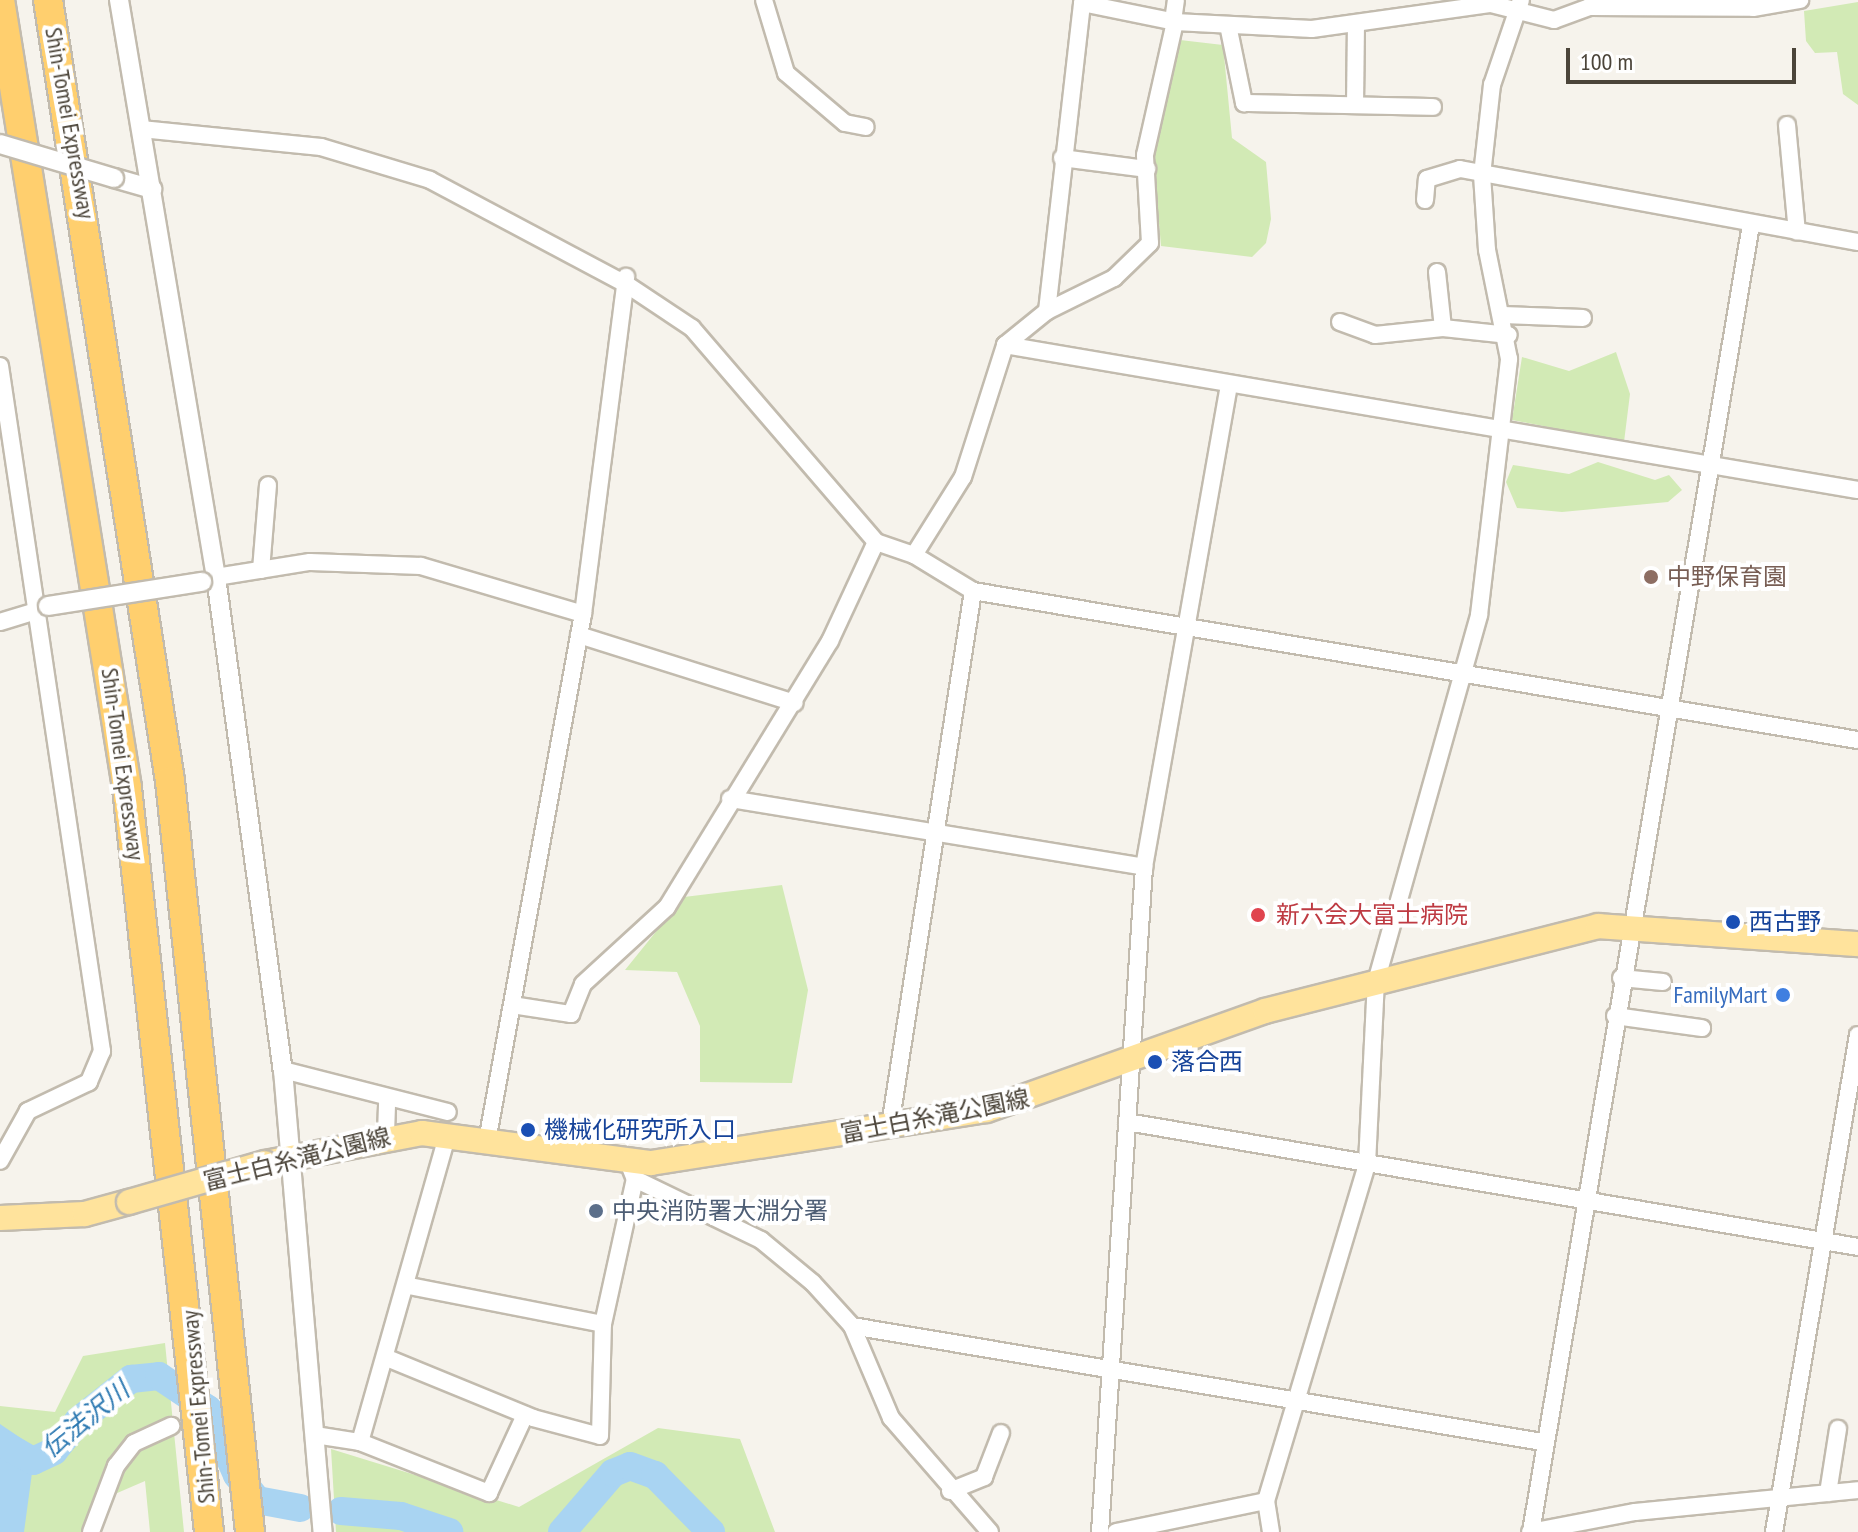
<!DOCTYPE html>
<html>
<head>
<meta charset="utf-8">
<style>
	body { margin:0 }
	#map { position:relative; width:1858px; height:1532px; overflow:hidden; background:#f6f3ec; font-family:"PT Sans Narrow","Noto Sans JP",sans-serif }
	div>[style] { position:absolute }
	.green>* { inset:0; background:#d2eab5 }
	.water>* { inset:0; background:#a9d4f2 }
	.river>* { height:28px; margin:-14px; padding:0 14px; transform-origin:14px; border-radius:14px; background:#a9d4f2 }
	.roads { filter:drop-shadow(2px 0 #c2bbae) drop-shadow(-2px 0 #c2bbae) drop-shadow(0 2px #c2bbae) drop-shadow(0 -2px #c2bbae) }
	.minor>* { height:16px; margin:-8px; padding:0 8px; transform-origin:8px; border-radius:8px; background:#fff }
	.tertiary>* { height:18px; margin:-9px; padding:0 9px; transform-origin:9px; border-radius:9px; background:#fff }
	.primary>* { height:24px; margin:-12px; padding:0 12px; transform-origin:12px; border-radius:12px; background:#ffe39c }
	.motorway>* { height:28px; margin:-14px; padding:0 14px; transform-origin:14px; border-radius:14px; background:#ffcf6e }
	.bridges { filter:drop-shadow(2px 0 #c2bbae) drop-shadow(-2px 0 #c2bbae) drop-shadow(0 2px #c2bbae) drop-shadow(0 -2px #c2bbae) }
	.tertiary-bridge>* { height:18px; margin:-9px; padding:0 9px; transform-origin:9px; border-radius:9px; background:#fff }
	.primary-bridge>* { height:24px; margin:-12px; padding:0 12px; transform-origin:12px; border-radius:12px; background:#ffe39c }
	.dots>* { width:22px; height:22px; translate:-50% -50%; box-sizing:border-box; border:4px solid #fff; border-radius:50% }
	span { translate:-50% -50%; white-space:nowrap; text-align:center; line-height:1.15; -webkit-text-stroke:8px #fff; paint-order:stroke }
	.street-label { font-size:24px; color:#4b4439 }
	.education-label { font-size:24px; color:#785e54 }
	.left { translate:0 -50%; text-align:left }
	.health-label { font-size:24px; color:#be3a42 }
	.transit-label { font-size:24px; color:#164399 }
	.shop-label { font-size:24px; color:#366cbe }
	.right { translate:-100% -50%; text-align:right }
	.service-label { font-size:24px; color:#4e5e75 }
	.water-label { font-size:26px; color:#2e7ab2; font-style:italic }
	.scale { position:absolute; left:1566px; top:48px; width:230px; height:36px; box-sizing:border-box; border:4px solid #4b4439; border-top:0; padding-left:10px; font-size:24px; line-height:28px; white-space:nowrap; color:#4b4439; -webkit-text-stroke:6px #fff; paint-order:stroke }
</style>
</head>
<body>
<div id="map">
	<div class="green">
		<div style="clip-path:polygon(1858px 2px,1858px 105px,1843px 94px,1837px 52px,1815px 53px,1806px 41px,1804px 11px)"></div>
		<div style="clip-path:polygon(1180px 40px,1223px 45px,1232px 138px,1266px 162px,1271px 219px,1266px 243px,1252px 257px,1161px 246px,1153px 154px)"></div>
		<div style="clip-path:polygon(1616px 352px,1630px 394px,1624px 442px,1512px 420px,1522px 357px,1569px 371px)"></div>
		<div style="clip-path:polygon(1598px 462px,1655px 480px,1669px 475px,1682px 490px,1668px 502px,1562px 512px,1517px 508px,1506px 482px,1513px 465px,1569px 474px)"></div>
		<div style="clip-path:polygon(782px 885px,808px 990px,792px 1083px,700px 1082px,700px 1026px,677px 972px,625px 970px,684px 897px)"></div>
		<div style="clip-path:polygon(165px 1343px,184px 1532px,150px 1532px,145px 1481px,108px 1497px,93px 1532px,0 1532px,0 1406px,55px 1412px,83px 1356px)"></div>
		<div style="clip-path:polygon(658px 1428px,740px 1439px,775px 1532px,336px 1532px,331px 1449px,519px 1507px)"></div>
	</div>
	<div class="water">
		<div style="clip-path:polygon(0 1424px,31px 1445px,34px 1458px,24px 1532px,0 1532px)"></div>
	</div>
	<div class="river">
		<div style="left:0;top:1442px;width:38px;rotate:30deg"></div>
		<div style="left:33px;top:1461px;width:23px;rotate:-25deg"></div>
		<div style="left:54px;top:1451px;width:38px;rotate:-51deg"></div>
		<div style="left:78px;top:1421px;width:68px;rotate:-38.4deg"></div>
		<div style="left:131px;top:1379px;width:28px;rotate:-6deg"></div>
		<div style="left:159px;top:1376px;width:59px;rotate:34deg"></div>
		<div style="left:208px;top:1409px;width:72px;rotate:66.3deg"></div>
		<div style="left:237px;top:1475px;width:32px;rotate:51deg"></div>
		<div style="left:257px;top:1500px;width:44px;rotate:10.5deg"></div>
		<div style="left:341px;top:1511px;width:60px;rotate:4.8deg"></div>
		<div style="left:401px;top:1516px;width:51px;rotate:18.4deg"></div>
		<div style="left:562px;top:1532px;width:78px;rotate:-49.2deg"></div>
		<div style="left:613px;top:1473px;width:18px;rotate:-22deg"></div>
		<div style="left:630px;top:1466px;width:27px;rotate:20deg"></div>
		<div style="left:655px;top:1475px;width:80px;rotate:45.5deg"></div>
	</div>
	<div class="roads">
		<div class="minor">
			<div style="left:764px;top:0;width:76px;rotate:73.2deg"></div>
			<div style="left:786px;top:73px;width:77px;rotate:40.3deg"></div>
			<div style="left:845px;top:123px;width:21px;rotate:11deg"></div>
			<div style="left:1173px;top:21px;width:21px;rotate:-82deg"></div>
			<div style="left:1228px;top:25px;width:80px;rotate:78.4deg"></div>
			<div style="left:1244px;top:103px;width:189px;rotate:1.2deg"></div>
			<div style="left:1355px;top:105px;width:80px;rotate:-89.3deg"></div>
			<div style="left:1787px;top:125px;width:107px;rotate:84.7deg"></div>
			<div style="left:141px;top:129px;width:181px;rotate:5.7deg"></div>
			<div style="left:321px;top:147px;width:114px;rotate:16.8deg"></div>
			<div style="left:430px;top:180px;width:222px;rotate:28deg"></div>
			<div style="left:626px;top:284px;width:79px;rotate:33.7deg"></div>
			<div style="left:692px;top:328px;width:282px;rotate:49.3deg"></div>
			<div style="left:876px;top:542px;width:40px;rotate:18.9deg"></div>
			<div style="left:914px;top:555px;width:69px;rotate:31.4deg"></div>
			<div style="left:973px;top:591px;width:897px;rotate:9.56deg"></div>
			<div style="left:1062px;top:158px;width:86px;rotate:7.4deg"></div>
			<div style="left:1425px;top:200px;width:21px;rotate:-85deg"></div>
			<div style="left:1427px;top:179px;width:34px;rotate:-17deg"></div>
			<div style="left:1460px;top:169px;width:405px;rotate:10.4deg"></div>
			<div style="left:1437px;top:272px;width:56px;rotate:83.9deg"></div>
			<div style="left:1047px;top:311px;width:310px;rotate:-83.5deg"></div>
			<div style="left:1082px;top:3px;width:95px;rotate:11.5deg"></div>
			<div style="left:1175px;top:22px;width:137px;rotate:2.9deg"></div>
			<div style="left:1312px;top:29px;width:181px;rotate:-8deg"></div>
			<div style="left:1491px;top:4px;width:65px;rotate:14.3deg"></div>
			<div style="left:1554px;top:20px;width:37px;rotate:-20deg"></div>
			<div style="left:1589px;top:7px;width:164px;rotate:0.3deg"></div>
			<div style="left:1753px;top:8px;width:48px;rotate:-9.7deg"></div>
			<div style="left:1503px;top:315px;width:80px;rotate:2.1deg"></div>
			<div style="left:1340px;top:322px;width:37px;rotate:20deg"></div>
			<div style="left:1375px;top:335px;width:68px;rotate:-5.9deg"></div>
			<div style="left:1443px;top:328px;width:66px;rotate:6.1deg"></div>
			<div style="left:1005px;top:345px;width:865px;rotate:9.65deg"></div>
			<div style="left:0;top:366px;width:693px;rotate:81.53deg"></div>
			<div style="left:102px;top:1051px;width:34px;rotate:113deg"></div>
			<div style="left:89px;top:1082px;width:68px;rotate:154.6deg"></div>
			<div style="left:28px;top:1111px;width:57px;rotate:119.2deg"></div>
			<div style="left:914px;top:555px;width:92px;rotate:-57.9deg"></div>
			<div style="left:963px;top:477px;width:139px;rotate:-72.3deg"></div>
			<div style="left:1005px;top:345px;width:54px;rotate:-39deg"></div>
			<div style="left:1047px;top:311px;width:75px;rotate:-26.2deg"></div>
			<div style="left:1114px;top:278px;width:50px;rotate:-44.2deg"></div>
			<div style="left:1150px;top:243px;width:88px;rotate:-93.3deg"></div>
			<div style="left:1145px;top:155px;width:136px;rotate:-77.3deg"></div>
			<div style="left:261px;top:570px;width:85px;rotate:-85.3deg"></div>
			<div style="left:216px;top:577px;width:95px;rotate:-9.1deg"></div>
			<div style="left:310px;top:562px;width:111px;rotate:2.1deg"></div>
			<div style="left:421px;top:566px;width:169px;rotate:16.5deg"></div>
			<div style="left:0;top:622px;width:39px;rotate:-17deg"></div>
			<div style="left:579px;top:635px;width:226px;rotate:17.5deg"></div>
			<div style="left:730px;top:799px;width:420px;rotate:9.3deg"></div>
			<div style="left:1621px;top:978px;width:42px;rotate:5.4deg"></div>
			<div style="left:512px;top:1005px;width:60px;rotate:8.7deg"></div>
			<div style="left:571px;top:1014px;width:32px;rotate:-68deg"></div>
			<div style="left:583px;top:984px;width:114px;rotate:-42.5deg"></div>
			<div style="left:667px;top:907px;width:312px;rotate:-58.5deg"></div>
			<div style="left:830px;top:641px;width:109px;rotate:-65.1deg"></div>
			<div style="left:1615px;top:1016px;width:88px;rotate:7.9deg"></div>
			<div style="left:283px;top:1070px;width:170px;rotate:14.3deg"></div>
			<div style="left:1127px;top:1122px;width:742px;rotate:9.7deg"></div>
			<div style="left:890px;top:1126px;width:541px;rotate:-81.18deg"></div>
			<div style="left:386px;top:1134px;width:36px;rotate:-88deg"></div>
			<div style="left:488px;top:1136px;width:531px;rotate:-79.69deg"></div>
			<div style="left:583px;top:614px;width:340px;rotate:-82.7deg"></div>
			<div style="left:628px;top:1162px;width:18px;rotate:68deg"></div>
			<div style="left:635px;top:1179px;width:140px;rotate:25.8deg"></div>
			<div style="left:761px;top:1240px;width:67px;rotate:39.6deg"></div>
			<div style="left:813px;top:1283px;width:58px;rotate:47.8deg"></div>
			<div style="left:852px;top:1326px;width:100px;rotate:67deg"></div>
			<div style="left:891px;top:1418px;width:151px;rotate:49deg"></div>
			<div style="left:603px;top:1324px;width:148px;rotate:-77.6deg"></div>
			<div style="left:852px;top:1326px;width:700px;rotate:9.54deg"></div>
			<div style="left:387px;top:1358px;width:158px;rotate:22.3deg"></div>
			<div style="left:533px;top:1418px;width:69px;rotate:15deg"></div>
			<div style="left:600px;top:1436px;width:112px;rotate:-88.5deg"></div>
			<div style="left:603px;top:1324px;width:198px;rotate:-168.9deg"></div>
			<div style="left:315px;top:1435px;width:46px;rotate:8.8deg"></div>
			<div style="left:360px;top:1442px;width:139px;rotate:21.6deg"></div>
			<div style="left:489px;top:1493px;width:86px;rotate:-65.2deg"></div>
			<div style="left:360px;top:1442px;width:320px;rotate:-74.1deg"></div>
			<div style="left:950px;top:1491px;width:37px;rotate:-22deg"></div>
			<div style="left:984px;top:1477px;width:47px;rotate:-68.9deg"></div>
			<div style="left:1828px;top:1493px;width:65px;rotate:-81.1deg"></div>
			<div style="left:91px;top:1532px;width:71px;rotate:-69.3deg"></div>
			<div style="left:116px;top:1466px;width:29px;rotate:-52deg"></div>
			<div style="left:134px;top:1443px;width:41px;rotate:-24.7deg"></div>
			<div style="left:1100px;top:1532px;width:666px;rotate:-86.21deg"></div>
			<div style="left:1144px;top:867px;width:489px;rotate:-80deg"></div>
			<div style="left:1116px;top:1532px;width:153px;rotate:-11.7deg"></div>
			<div style="left:1271px;top:1532px;width:31px;rotate:-99deg"></div>
			<div style="left:1266px;top:1501px;width:352px;rotate:-73.3deg"></div>
			<div style="left:1367px;top:1164px;width:182px;rotate:-87.2deg"></div>
			<div style="left:1376px;top:982px;width:381px;rotate:-74.3deg"></div>
			<div style="left:1479px;top:615px;width:258px;rotate:-83.3deg"></div>
			<div style="left:1509px;top:359px;width:111px;rotate:-101.4deg"></div>
			<div style="left:1487px;top:250px;width:75px;rotate:-93.8deg"></div>
			<div style="left:1482px;top:175px;width:91px;rotate:-83.7deg"></div>
			<div style="left:1492px;top:85px;width:90px;rotate:-71.2deg"></div>
			<div style="left:1530px;top:1532px;width:107px;rotate:-10.8deg"></div>
			<div style="left:1635px;top:1512px;width:224px;rotate:-5.6deg"></div>
			<div style="left:1531px;top:1532px;width:1325px;rotate:-80.45deg"></div>
			<div style="left:1774px;top:1532px;width:504px;rotate:-80.41deg"></div>
		</div>
		<div class="tertiary">
			<div style="left:119px;top:0;width:585px;rotate:80.46deg"></div>
			<div style="left:216px;top:577px;width:498px;rotate:82.3deg"></div>
			<div style="left:283px;top:1070px;width:464px;rotate:85.1deg"></div>
			<div style="left:114px;top:178px;width:40px;rotate:16deg"></div>
		</div>
		<div class="primary">
			<div style="left:265px;top:1163px;width:160px;rotate:-10.8deg"></div>
			<div style="left:422px;top:1133px;width:231px;rotate:7.5deg"></div>
			<div style="left:651px;top:1163px;width:340px;rotate:-9deg"></div>
			<div style="left:987px;top:1110px;width:295px;rotate:-19.6deg"></div>
			<div style="left:1265px;top:1011px;width:344px;rotate:-14.3deg"></div>
			<div style="left:1598px;top:926px;width:261px;rotate:4deg"></div>
			<div style="left:0;top:1218px;width:85px;rotate:-2.7deg"></div>
			<div style="left:85px;top:1214px;width:46px;rotate:-15.3deg"></div>
		</div>
		<div class="motorway">
			<div style="left:0;top:0;width:798px;rotate:80.84deg"></div>
			<div style="left:127px;top:788px;width:749px;rotate:83.71deg"></div>
			<div style="left:48px;top:0;width:790px;rotate:81.12deg"></div>
			<div style="left:170px;top:781px;width:755px;rotate:83.92deg"></div>
		</div>
	</div>
	<div class="bridges">
		<div class="tertiary-bridge">
			<div style="left:0;top:144px;width:119px;rotate:16.6deg"></div>
			<div style="left:48px;top:606px;width:156px;rotate:-8.9deg"></div>
		</div>
		<div class="primary-bridge">
			<div style="left:129px;top:1202px;width:141px;rotate:-16deg"></div>
		</div>
	</div>
	<div class="dots">
		<div style="left:1651px;top:577px;background:#8d6e63"></div>
		<div style="left:1258px;top:915px;background:#e0444e"></div>
		<div style="left:1733px;top:922px;background:#1a4fb4"></div>
		<div style="left:1783px;top:995px;background:#3f7fe0"></div>
		<div style="left:1155px;top:1062px;background:#1a4fb4"></div>
		<div style="left:528px;top:1130px;background:#1a4fb4"></div>
		<div style="left:596px;top:1211px;background:#5c6f8a"></div>
	</div>
	<div class="street-label">
		<span style="left:70px;top:123px;rotate:80deg">Shin-Tomei Expressway</span>
		<span style="left:123px;top:764px;rotate:82deg">Shin-Tomei Expressway</span>
		<span style="left:935px;top:1116px;rotate:-11deg">富士白糸滝公園線</span>
		<span style="left:297px;top:1159px;rotate:-14deg">富士白糸滝公園線</span>
		<span style="left:198px;top:1407px;rotate:-95deg">Shin-Tomei Expressway</span>
	</div>
	<div class="education-label">
		<span class="left" style="left:1667px;top:577px">中野保育園</span>
	</div>
	<div class="health-label">
		<span class="left" style="left:1276px;top:915px">新六会大富士病院</span>
	</div>
	<div class="transit-label">
		<span class="left" style="left:1749px;top:922px">西古野</span>
		<span class="left" style="left:1171px;top:1062px">落合西</span>
		<span class="left" style="left:544px;top:1130px">機械化研究所入口</span>
	</div>
	<div class="shop-label">
		<span class="right" style="left:1767px;top:995px">FamilyMart</span>
	</div>
	<div class="service-label">
		<span class="left" style="left:612px;top:1211px">中央消防署大淵分署</span>
	</div>
	<div class="water-label">
		<span style="left:85px;top:1419px;rotate:-39deg">伝法沢川</span>
	</div>
	<div class="scale">100 m</div>
</div>
</body>
</html>
